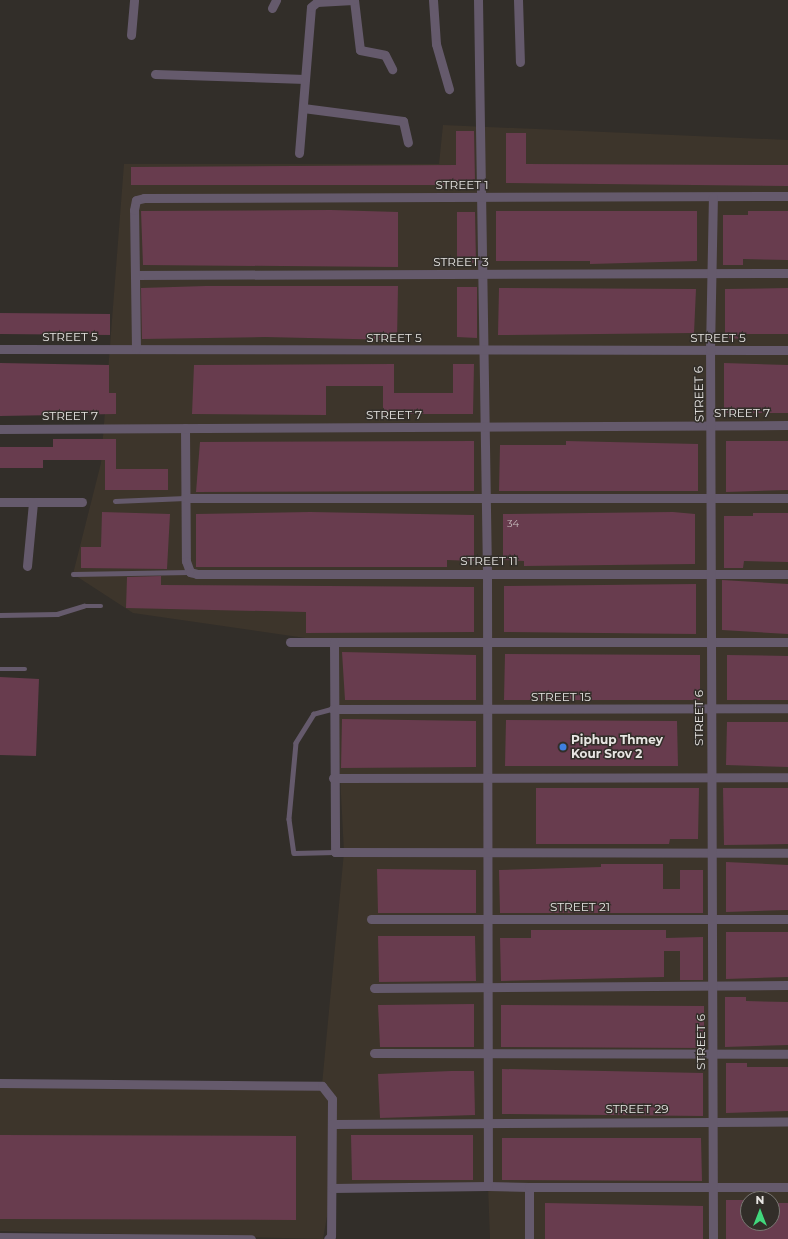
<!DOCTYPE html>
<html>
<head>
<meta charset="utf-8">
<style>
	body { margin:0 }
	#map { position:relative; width:788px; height:1239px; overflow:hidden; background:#322e29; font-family:Montserrat,sans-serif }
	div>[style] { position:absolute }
	.built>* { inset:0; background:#3d352b }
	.building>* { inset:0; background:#683c4e }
	.lane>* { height:4.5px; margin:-2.25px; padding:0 2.25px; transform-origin:2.25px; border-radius:2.25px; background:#655a6c }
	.street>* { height:9px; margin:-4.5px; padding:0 4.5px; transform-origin:4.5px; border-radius:4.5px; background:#655a6c }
	.dots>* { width:11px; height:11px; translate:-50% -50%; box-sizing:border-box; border:2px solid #322e29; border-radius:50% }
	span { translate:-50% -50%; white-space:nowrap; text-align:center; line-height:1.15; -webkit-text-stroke:3px #322e29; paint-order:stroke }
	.number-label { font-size:10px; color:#c7bbbd }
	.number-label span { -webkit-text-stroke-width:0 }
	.street-label { font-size:12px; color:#e7e5e2 }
	.poi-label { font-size:12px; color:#e7e5e2; font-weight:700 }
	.left { translate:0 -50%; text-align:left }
	.north { position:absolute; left:740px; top:1191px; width:40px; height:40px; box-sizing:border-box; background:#322e29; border:1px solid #7a7773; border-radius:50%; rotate:0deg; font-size:11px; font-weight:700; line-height:16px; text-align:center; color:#e7e5e2 }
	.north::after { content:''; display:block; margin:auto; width:14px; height:18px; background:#41d77c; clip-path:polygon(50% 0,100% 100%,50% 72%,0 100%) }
</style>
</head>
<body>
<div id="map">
	<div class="built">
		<div style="clip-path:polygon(evenodd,443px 125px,788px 140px,788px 1239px,490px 1239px,488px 1186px,332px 1188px,323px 1239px,0 1231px,0 1083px,322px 1085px,344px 852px,333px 642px,133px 613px,73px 574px,101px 463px,124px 164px,439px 164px,443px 125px,748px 1199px,772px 1199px,772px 1223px,748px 1223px,748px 1199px)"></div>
	</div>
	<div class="building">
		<div style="clip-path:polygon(456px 131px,474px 131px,475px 181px,444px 181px,444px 185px,131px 185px,131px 167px,456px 165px)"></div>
		<div style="clip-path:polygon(506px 133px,526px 133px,526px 164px,788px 165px,788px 186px,506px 183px)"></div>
		<div style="clip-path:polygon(331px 210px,398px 212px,398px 267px,143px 265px,141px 211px)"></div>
		<div style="clip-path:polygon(496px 211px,697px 211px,697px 261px,590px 264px,590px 261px,496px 261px)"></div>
		<div style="clip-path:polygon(748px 211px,788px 211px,788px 260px,743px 259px,743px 265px,723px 265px,723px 215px,748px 215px)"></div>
		<div style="clip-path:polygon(457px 212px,475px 212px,476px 263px,457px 262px)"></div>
		<div style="clip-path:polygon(206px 286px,398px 286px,397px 340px,265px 337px,142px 339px,141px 288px)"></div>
		<div style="clip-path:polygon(457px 287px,477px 287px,477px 338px,457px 337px)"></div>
		<div style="clip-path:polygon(499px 288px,696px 289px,694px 333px,498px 335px)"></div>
		<div style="clip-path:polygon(788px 288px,788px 334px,745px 334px,745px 339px,725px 338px,725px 289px)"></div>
		<div style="clip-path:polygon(0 313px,110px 314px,110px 335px,0 334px)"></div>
		<div style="clip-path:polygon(0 363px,109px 365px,109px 393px,116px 393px,116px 414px,0 416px)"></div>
		<div style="clip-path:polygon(724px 363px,788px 365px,788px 413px,724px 413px)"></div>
		<div style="clip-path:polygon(394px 364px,394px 393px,453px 393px,453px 364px,474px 364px,473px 414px,383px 414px,383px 386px,326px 386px,326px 415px,192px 414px,194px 365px)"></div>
		<div style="clip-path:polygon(53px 439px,116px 439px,116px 469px,168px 469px,168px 490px,105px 490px,105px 460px,43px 460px,43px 468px,0 468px,0 447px,53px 447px)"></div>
		<div style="clip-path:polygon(474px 441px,474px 491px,196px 492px,200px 442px)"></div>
		<div style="clip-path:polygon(566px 441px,698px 444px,698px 491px,499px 491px,500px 445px,566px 445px)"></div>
		<div style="clip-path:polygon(726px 441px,788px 441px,788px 490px,726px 492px)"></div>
		<div style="clip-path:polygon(102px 512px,170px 514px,167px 569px,81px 568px,81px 547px,101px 547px)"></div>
		<div style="clip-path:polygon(310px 512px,474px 515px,474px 561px,447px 560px,447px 567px,196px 567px,196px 514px)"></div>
		<div style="clip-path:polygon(673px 512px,695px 514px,695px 564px,524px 566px,524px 561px,503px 560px,503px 514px)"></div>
		<div style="clip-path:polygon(753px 513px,788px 513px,788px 562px,744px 561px,743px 568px,724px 568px,724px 516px,753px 516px)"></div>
		<div style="clip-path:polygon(161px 576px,161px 585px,474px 587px,474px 632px,306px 633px,306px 612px,126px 608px,127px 577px)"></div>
		<div style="clip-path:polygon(722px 580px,788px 584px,788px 634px,722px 630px)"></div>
		<div style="clip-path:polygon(696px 584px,696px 634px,504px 632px,504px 586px)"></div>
		<div style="clip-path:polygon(342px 652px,476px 655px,476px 700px,345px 700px)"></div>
		<div style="clip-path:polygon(505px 654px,700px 655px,700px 700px,504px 700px)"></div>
		<div style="clip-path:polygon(727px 655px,788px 656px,788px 700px,727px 700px)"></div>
		<div style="clip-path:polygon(0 677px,39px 679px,36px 756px,0 755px)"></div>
		<div style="clip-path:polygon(342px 719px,476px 721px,476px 767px,341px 768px)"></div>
		<div style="clip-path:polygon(506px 720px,677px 721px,678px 766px,505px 766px)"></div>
		<div style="clip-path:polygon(727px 722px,788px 722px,788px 767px,726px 765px)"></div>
		<div style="clip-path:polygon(536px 788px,699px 788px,698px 839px,670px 839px,669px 844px,536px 844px)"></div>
		<div style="clip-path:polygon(723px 788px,788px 788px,788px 844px,724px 845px)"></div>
		<div style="clip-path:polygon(726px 862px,788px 865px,788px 910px,726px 912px)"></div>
		<div style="clip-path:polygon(601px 864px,663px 864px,663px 889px,680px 889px,680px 870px,703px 870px,703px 913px,500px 913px,499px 870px,601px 867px)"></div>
		<div style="clip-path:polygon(377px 869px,476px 870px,476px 913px,378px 913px)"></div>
		<div style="clip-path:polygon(531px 930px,666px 930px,666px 938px,703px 937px,703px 980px,680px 980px,680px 951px,664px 951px,664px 977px,501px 981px,500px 938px,531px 938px)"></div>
		<div style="clip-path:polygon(726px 932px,788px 932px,788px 977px,726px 979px)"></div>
		<div style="clip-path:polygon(378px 936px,475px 936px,476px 981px,379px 982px)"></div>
		<div style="clip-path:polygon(725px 997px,746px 997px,746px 1001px,788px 1002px,788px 1045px,725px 1047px)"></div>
		<div style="clip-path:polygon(474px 1004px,474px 1047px,380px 1047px,378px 1005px)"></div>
		<div style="clip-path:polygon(501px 1005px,704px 1006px,704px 1048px,501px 1047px)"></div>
		<div style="clip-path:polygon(726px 1063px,747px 1063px,747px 1067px,788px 1067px,788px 1111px,726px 1113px)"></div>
		<div style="clip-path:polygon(502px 1069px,703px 1073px,703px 1116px,502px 1114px)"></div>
		<div style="clip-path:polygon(451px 1071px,474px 1071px,475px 1115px,380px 1118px,378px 1074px)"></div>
		<div style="clip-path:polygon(0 1135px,296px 1136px,296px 1220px,0 1219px)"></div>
		<div style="clip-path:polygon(351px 1135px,473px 1135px,473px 1180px,352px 1180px)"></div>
		<div style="clip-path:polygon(502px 1138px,701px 1138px,702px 1181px,502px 1180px)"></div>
		<div style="clip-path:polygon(726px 1200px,746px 1200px,746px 1223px,772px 1223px,772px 1203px,788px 1203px,788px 1239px,726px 1239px)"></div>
		<div style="clip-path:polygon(545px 1203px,703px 1206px,703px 1239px,545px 1239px)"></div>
	</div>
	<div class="lane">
		<div style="left:115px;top:501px;width:70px;rotate:-2.5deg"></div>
		<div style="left:73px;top:574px;width:116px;rotate:-1deg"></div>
		<div style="left:0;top:615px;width:57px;rotate:-1deg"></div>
		<div style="left:57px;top:614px;width:28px;rotate:-17deg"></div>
		<div style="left:84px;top:606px;width:17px"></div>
		<div style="left:0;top:669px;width:25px"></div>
		<div style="left:333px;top:709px;width:20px;rotate:165deg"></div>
		<div style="left:314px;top:714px;width:34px;rotate:122deg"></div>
		<div style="left:296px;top:743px;width:76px;rotate:95.3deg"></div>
		<div style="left:289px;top:819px;width:34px;rotate:82deg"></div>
		<div style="left:294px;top:853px;width:41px;rotate:-1.4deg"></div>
	</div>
	<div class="street">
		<div style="left:354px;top:0;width:50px;rotate:83.2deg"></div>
		<div style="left:360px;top:50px;width:25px;rotate:11deg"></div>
		<div style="left:385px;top:55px;width:16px;rotate:63deg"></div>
		<div style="left:433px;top:0;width:44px;rotate:86.1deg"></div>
		<div style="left:436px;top:44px;width:47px;rotate:73.9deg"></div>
		<div style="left:478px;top:0;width:572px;rotate:89.1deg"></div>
		<div style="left:487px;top:572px;width:614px;rotate:89.91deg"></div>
		<div style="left:488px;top:1186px;width:41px;rotate:1.4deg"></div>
		<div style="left:529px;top:1187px;width:52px;rotate:90deg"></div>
		<div style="left:518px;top:0;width:62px;rotate:88.2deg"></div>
		<div style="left:272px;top:8px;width:9px;rotate:-63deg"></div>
		<div style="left:131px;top:35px;width:35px;rotate:-85deg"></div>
		<div style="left:155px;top:74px;width:150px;rotate:1.9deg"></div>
		<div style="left:303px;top:108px;width:101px;rotate:7.4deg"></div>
		<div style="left:403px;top:121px;width:22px;rotate:77deg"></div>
		<div style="left:299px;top:153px;width:146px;rotate:-85.3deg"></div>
		<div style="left:311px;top:7px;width:8px;rotate:-40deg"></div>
		<div style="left:317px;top:2px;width:36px;rotate:-3deg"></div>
		<div style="left:135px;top:275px;width:653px;rotate:-0.18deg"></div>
		<div style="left:0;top:349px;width:788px;rotate:0.07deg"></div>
		<div style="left:136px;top:349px;width:139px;rotate:-90.8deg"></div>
		<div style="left:134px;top:210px;width:10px;rotate:-79deg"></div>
		<div style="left:136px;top:200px;width:8px;rotate:-14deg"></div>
		<div style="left:144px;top:198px;width:644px;rotate:-0.18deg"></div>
		<div style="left:185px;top:428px;width:133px;rotate:89.6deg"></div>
		<div style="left:186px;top:561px;width:12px;rotate:70deg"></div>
		<div style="left:190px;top:572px;width:7px;rotate:16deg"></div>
		<div style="left:197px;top:574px;width:591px"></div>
		<div style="left:0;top:429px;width:788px;rotate:-0.29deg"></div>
		<div style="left:185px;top:498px;width:603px"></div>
		<div style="left:0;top:502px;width:82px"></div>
		<div style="left:27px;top:566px;width:64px;rotate:-84.6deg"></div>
		<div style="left:290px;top:642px;width:498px"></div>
		<div style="left:334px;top:642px;width:210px;rotate:89.7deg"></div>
		<div style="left:335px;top:852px;width:453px;rotate:0.1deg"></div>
		<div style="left:333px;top:709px;width:455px;rotate:-0.1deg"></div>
		<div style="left:333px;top:778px;width:455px;rotate:-0.1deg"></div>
		<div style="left:371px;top:919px;width:417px"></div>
		<div style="left:374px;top:988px;width:414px;rotate:-0.4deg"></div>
		<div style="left:374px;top:1053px;width:414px;rotate:0.1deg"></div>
		<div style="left:0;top:1083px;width:322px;rotate:0.5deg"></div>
		<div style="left:322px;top:1086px;width:16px;rotate:52deg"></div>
		<div style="left:332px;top:1099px;width:137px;rotate:90.4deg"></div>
		<div style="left:331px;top:1236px;width:4px;rotate:135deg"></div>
		<div style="left:332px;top:1124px;width:456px;rotate:-0.3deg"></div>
		<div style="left:529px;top:1187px;width:259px"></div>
		<div style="left:332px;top:1188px;width:156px;rotate:-0.7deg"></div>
		<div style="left:0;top:1237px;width:251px;rotate:0.5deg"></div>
		<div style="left:713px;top:1239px;width:889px;rotate:-90.19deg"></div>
		<div style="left:710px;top:350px;width:153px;rotate:-88.9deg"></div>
	</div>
	<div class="dots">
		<div style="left:563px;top:747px;background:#3f7fe0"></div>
	</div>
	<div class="number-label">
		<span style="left:513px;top:524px">34</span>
	</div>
	<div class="street-label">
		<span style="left:462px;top:185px">STREET 1</span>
		<span style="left:461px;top:262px">STREET 3</span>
		<span style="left:70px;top:337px">STREET 5</span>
		<span style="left:394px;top:338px">STREET 5</span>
		<span style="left:718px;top:338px">STREET 5</span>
		<span style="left:699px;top:394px;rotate:-91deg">STREET 6</span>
		<span style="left:742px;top:413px">STREET 7</span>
		<span style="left:394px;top:415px">STREET 7</span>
		<span style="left:70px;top:416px">STREET 7</span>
		<span style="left:489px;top:561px">STREET 11</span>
		<span style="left:561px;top:697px">STREET 15</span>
		<span style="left:699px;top:718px;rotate:-90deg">STREET 6</span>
		<span style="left:580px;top:907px">STREET 21</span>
		<span style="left:701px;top:1042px;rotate:-90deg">STREET 6</span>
		<span style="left:637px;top:1109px">STREET 29</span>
	</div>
	<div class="poi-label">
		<span class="left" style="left:571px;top:747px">Piphup Thmey<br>Kour Srov 2</span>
	</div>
	<div class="north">N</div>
</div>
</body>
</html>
